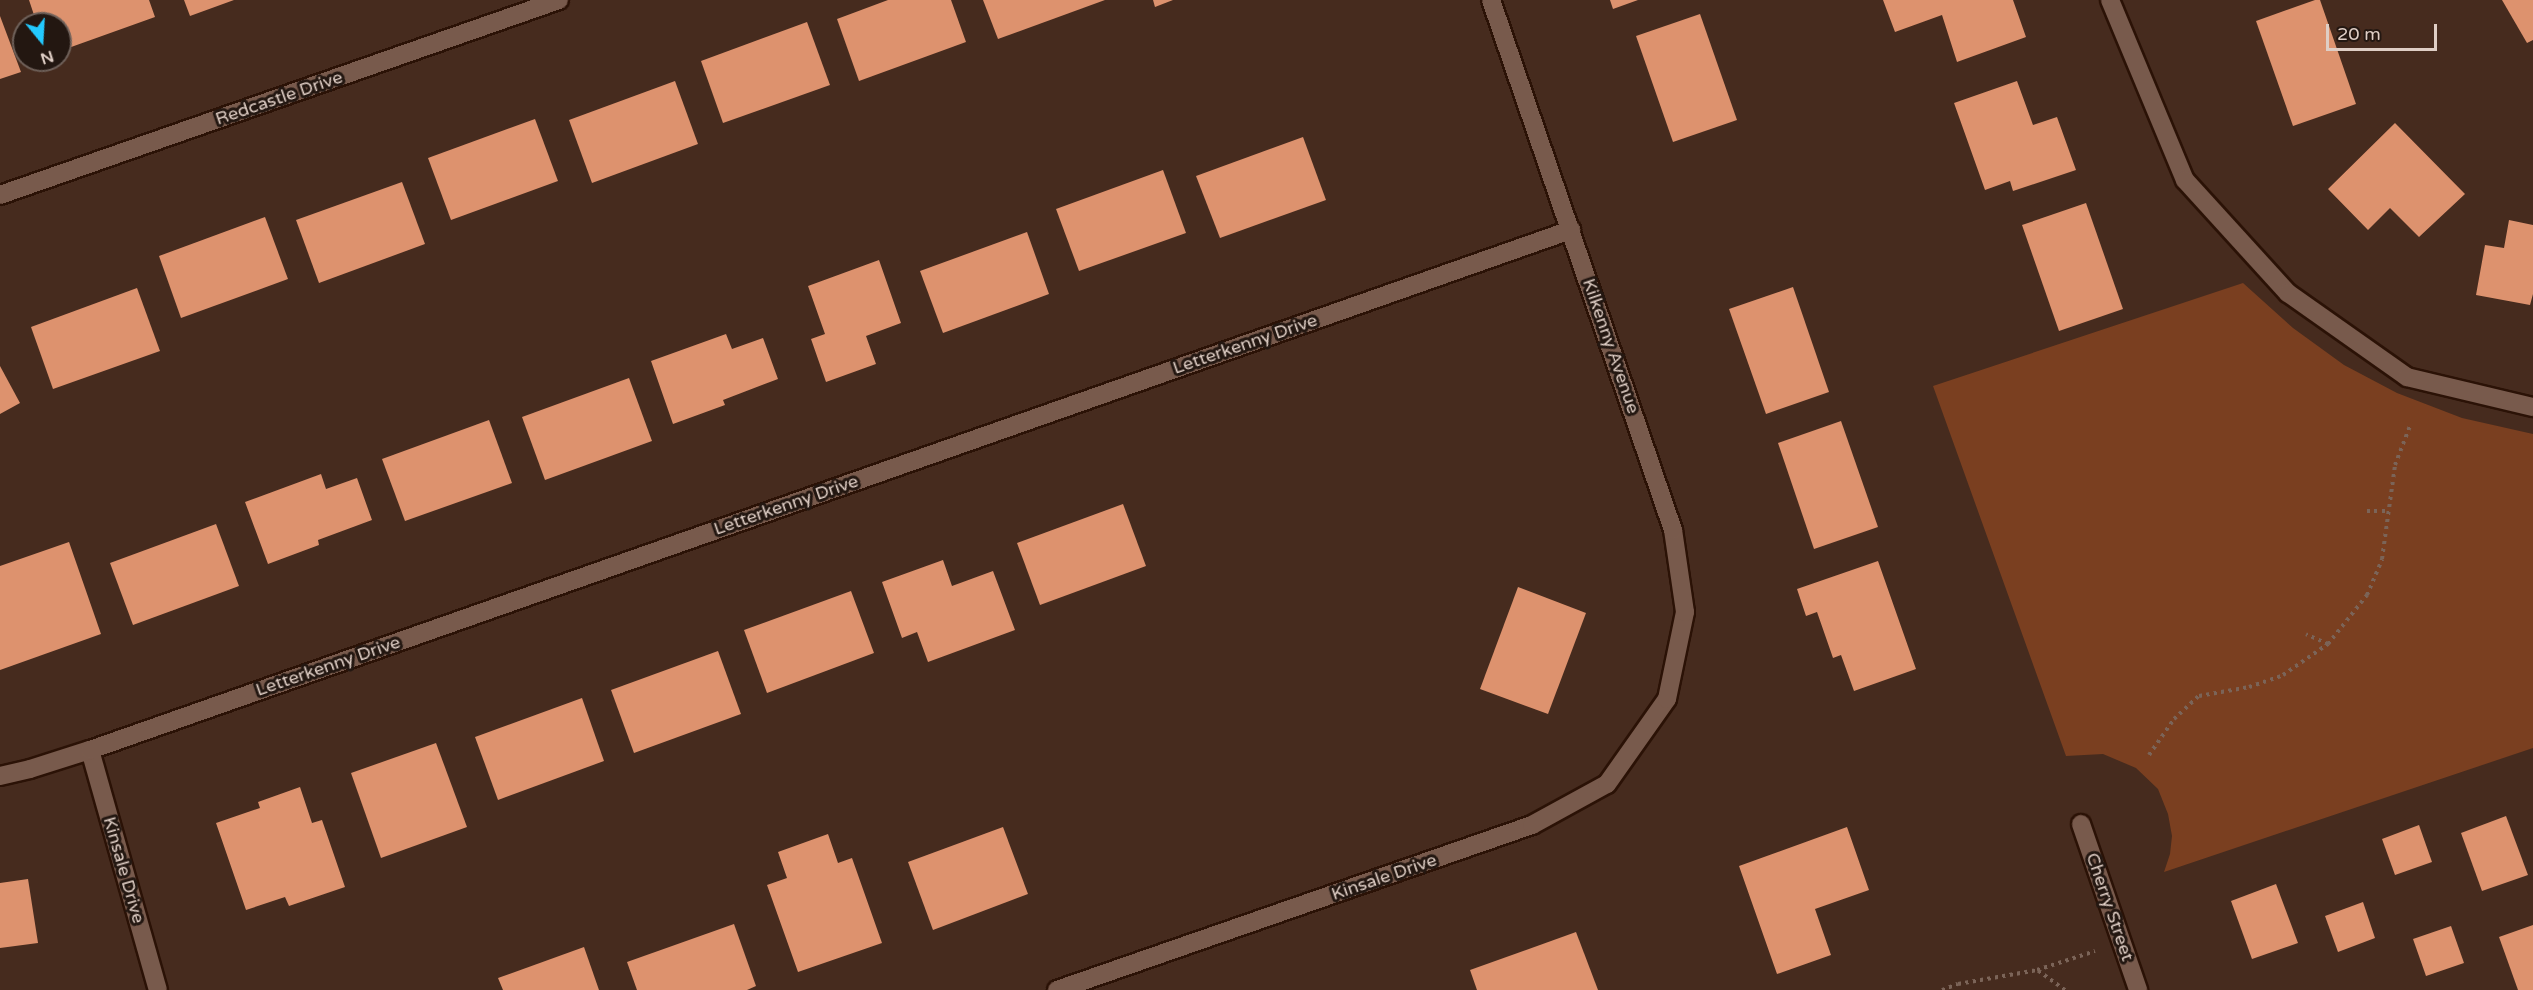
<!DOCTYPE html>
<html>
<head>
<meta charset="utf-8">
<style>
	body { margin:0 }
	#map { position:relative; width:2533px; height:990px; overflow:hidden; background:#462b1e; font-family:"Varela Round",sans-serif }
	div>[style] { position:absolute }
	.green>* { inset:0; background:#7a3f20 }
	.building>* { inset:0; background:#dd926e }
	.path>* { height:4px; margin-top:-2px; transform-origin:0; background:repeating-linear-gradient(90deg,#7b6458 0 3px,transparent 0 7.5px) }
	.roads { filter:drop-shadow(2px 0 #2b1206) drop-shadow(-2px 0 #2b1206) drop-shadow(0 2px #2b1206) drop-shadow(0 -2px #2b1206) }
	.minor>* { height:18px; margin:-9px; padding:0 9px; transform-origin:9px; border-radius:9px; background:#785a4c }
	span { translate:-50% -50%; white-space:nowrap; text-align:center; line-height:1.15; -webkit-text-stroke:6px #231711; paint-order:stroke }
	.street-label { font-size:18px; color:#dfcec5 }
	.north { position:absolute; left:12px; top:12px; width:60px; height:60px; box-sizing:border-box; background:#231711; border:2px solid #6e6059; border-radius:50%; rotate:162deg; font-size:16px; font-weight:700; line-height:24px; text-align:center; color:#dfcec5 }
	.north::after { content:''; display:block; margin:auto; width:21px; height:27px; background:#23c9fe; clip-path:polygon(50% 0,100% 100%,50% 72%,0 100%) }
	.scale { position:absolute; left:2326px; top:24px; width:111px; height:27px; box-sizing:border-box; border:3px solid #dfcec5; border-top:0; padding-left:8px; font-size:18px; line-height:21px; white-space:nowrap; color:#dfcec5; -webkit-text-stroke:4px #231711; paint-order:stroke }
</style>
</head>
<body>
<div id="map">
	<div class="green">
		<div style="clip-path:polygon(2243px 283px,2293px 328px,2344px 365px,2397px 393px,2462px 418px,2533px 434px,2533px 748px,2164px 872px,2170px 854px,2172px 836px,2168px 814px,2158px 789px,2136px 768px,2103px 754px,2066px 756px,1933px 386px)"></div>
	</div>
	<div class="building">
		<div style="clip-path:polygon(29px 0,149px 0,155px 17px,60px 51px,60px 24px,37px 24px)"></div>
		<div style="clip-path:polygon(184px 0,234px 0,190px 16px)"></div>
		<div style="clip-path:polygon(888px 0,951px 0,966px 42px,859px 81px,837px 19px)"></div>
		<div style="clip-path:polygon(983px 0,1105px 0,998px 39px)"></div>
		<div style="clip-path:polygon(1153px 0,1173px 0,1155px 7px)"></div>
		<div style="clip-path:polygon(1610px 0,1638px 0,1613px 9px)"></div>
		<div style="clip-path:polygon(1883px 0,2013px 0,2026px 37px,1957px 62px,1942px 15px,1895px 32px)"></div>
		<div style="clip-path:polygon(2315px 0,2320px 0,2356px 104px,2293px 126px,2256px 21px)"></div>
		<div style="clip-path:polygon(2502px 0,2533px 0,2533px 40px,2527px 43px)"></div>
		<div style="clip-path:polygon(1700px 14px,1737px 120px,1673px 142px,1636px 36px)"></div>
		<div style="clip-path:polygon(0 16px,21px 72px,0 79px)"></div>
		<div style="clip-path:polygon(807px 22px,830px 85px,723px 123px,701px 61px)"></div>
		<div style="clip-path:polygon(675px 81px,698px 144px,592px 183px,569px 120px)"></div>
		<div style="clip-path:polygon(2017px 81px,2033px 125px,2057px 117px,2076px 170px,2013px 191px,2010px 181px,1985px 190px,1954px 103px)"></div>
		<div style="clip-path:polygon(535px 119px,558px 181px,451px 220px,428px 158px)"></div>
		<div style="clip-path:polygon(2395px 123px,2465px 194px,2419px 237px,2390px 208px,2368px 230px,2328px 189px)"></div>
		<div style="clip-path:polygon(1303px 137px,1326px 200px,1220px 238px,1196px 176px)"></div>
		<div style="clip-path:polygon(1163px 170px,1186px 233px,1079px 271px,1056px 209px)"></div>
		<div style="clip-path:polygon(402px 182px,425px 244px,319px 283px,296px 220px)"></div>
		<div style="clip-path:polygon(2086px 203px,2123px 309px,2059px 331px,2022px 225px)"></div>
		<div style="clip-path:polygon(265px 217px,288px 279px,181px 318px,159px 256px)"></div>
		<div style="clip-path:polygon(2509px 220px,2533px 225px,2533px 294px,2530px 305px,2476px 295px,2485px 245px,2504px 248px)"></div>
		<div style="clip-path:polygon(1027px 232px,1049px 294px,943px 333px,920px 271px)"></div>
		<div style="clip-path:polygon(879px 260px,901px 323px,866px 336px,876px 364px,826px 382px,811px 339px,825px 334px,808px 286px)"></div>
		<div style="clip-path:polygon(1793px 287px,1829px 392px,1766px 414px,1729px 309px)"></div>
		<div style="clip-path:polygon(137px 288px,160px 351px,53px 389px,31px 327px)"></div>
		<div style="clip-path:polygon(726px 334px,732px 349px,763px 338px,778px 379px,723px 400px,725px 405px,673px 424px,651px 361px)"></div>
		<div style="clip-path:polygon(0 366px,20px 403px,0 414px)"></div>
		<div style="clip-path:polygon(629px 378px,652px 441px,545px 480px,522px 417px)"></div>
		<div style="clip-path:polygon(489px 420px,512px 483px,405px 521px,382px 459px)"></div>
		<div style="clip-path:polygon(1841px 421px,1878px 527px,1814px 549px,1778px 443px)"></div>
		<div style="clip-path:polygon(321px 474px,326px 489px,357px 478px,372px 520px,318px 540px,319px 545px,268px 564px,245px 502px)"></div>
		<div style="clip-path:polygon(1123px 504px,1146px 566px,1040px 605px,1017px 543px)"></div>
		<div style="clip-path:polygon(216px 524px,239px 586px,133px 625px,110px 563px)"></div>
		<div style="clip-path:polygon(69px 542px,101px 634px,0 670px,0 566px)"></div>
		<div style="clip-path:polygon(943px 560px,952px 586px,993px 571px,1015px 630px,928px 662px,917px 632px,902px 638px,882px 582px)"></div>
		<div style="clip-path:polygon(1878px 561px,1916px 669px,1854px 691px,1841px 655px,1833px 658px,1817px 612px,1806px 616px,1797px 589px)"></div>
		<div style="clip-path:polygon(1518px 587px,1586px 613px,1548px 714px,1480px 689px)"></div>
		<div style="clip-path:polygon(851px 591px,874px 653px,767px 693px,744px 630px)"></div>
		<div style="clip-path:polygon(718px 651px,741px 714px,634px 753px,611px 690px)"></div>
		<div style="clip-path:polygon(582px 698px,604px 761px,498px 800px,475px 737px)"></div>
		<div style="clip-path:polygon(436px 743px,467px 827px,381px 858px,351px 773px)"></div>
		<div style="clip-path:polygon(300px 787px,312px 823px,322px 820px,345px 887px,289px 906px,285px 897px,246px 910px,216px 823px,260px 808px,258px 802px)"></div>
		<div style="clip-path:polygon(2506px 816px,2528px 875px,2482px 891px,2461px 833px)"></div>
		<div style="clip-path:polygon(2419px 825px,2432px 862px,2395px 875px,2382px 839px)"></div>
		<div style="clip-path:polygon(1003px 827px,1028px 894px,933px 930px,908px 862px)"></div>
		<div style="clip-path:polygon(1847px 827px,1869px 890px,1815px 909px,1831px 955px,1777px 974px,1739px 866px)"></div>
		<div style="clip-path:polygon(828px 834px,838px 863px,852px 858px,882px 943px,798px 972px,767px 885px,787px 878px,778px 852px)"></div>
		<div style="clip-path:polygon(28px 879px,38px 943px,0 948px,0 883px)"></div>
		<div style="clip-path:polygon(2276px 884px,2298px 943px,2252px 959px,2231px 901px)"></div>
		<div style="clip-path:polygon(2363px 902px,2375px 938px,2338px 952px,2325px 916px)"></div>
		<div style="clip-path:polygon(734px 924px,756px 986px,747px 990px,637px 990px,627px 962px)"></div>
		<div style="clip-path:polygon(2533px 925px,2533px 990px,2518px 990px,2499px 937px)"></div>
		<div style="clip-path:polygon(2451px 926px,2464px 963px,2426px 976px,2413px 939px)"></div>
		<div style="clip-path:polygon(1576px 932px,1598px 990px,1477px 990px,1470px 970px)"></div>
		<div style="clip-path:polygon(584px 947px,599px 990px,503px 990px,498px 978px)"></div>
	</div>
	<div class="path">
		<div style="left:2367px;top:511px;width:22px"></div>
		<div style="left:2328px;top:644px;width:63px;rotate:-51.5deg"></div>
		<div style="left:2367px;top:595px;width:39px;rotate:-67deg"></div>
		<div style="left:2382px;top:559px;width:95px;rotate:-82.1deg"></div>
		<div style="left:2395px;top:465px;width:42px;rotate:-69deg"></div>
		<div style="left:2149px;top:755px;width:44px;rotate:-55.2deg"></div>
		<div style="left:2174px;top:719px;width:34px;rotate:-43deg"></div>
		<div style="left:2199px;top:696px;width:51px;rotate:-10.2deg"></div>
		<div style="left:2249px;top:687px;width:36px;rotate:-19deg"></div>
		<div style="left:2283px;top:675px;width:55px;rotate:-34.6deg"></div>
		<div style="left:2328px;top:644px;width:24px;rotate:-156deg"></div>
		<div style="left:1942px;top:990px;width:17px;rotate:-21deg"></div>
		<div style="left:1958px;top:984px;width:80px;rotate:-10deg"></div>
		<div style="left:2065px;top:990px;width:34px;rotate:-144deg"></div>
		<div style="left:2037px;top:970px;width:61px;rotate:-18.1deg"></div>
	</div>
	<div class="roads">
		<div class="minor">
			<div style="left:2110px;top:0;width:195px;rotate:67.4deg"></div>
			<div style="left:2185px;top:180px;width:153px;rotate:47.7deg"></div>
			<div style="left:2288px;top:293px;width:146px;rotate:35.2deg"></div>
			<div style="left:2407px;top:377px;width:130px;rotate:13.4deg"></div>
			<div style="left:0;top:195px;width:592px;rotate:-19.23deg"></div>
			<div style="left:90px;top:750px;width:249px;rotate:74.2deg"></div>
			<div style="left:0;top:776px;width:31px;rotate:-13deg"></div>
			<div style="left:30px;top:769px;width:63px;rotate:-17.6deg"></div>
			<div style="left:90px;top:750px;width:1570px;rotate:-19.35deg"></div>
			<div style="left:2081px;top:824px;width:176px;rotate:71deg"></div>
			<div style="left:1057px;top:990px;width:503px;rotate:-19.16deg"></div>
			<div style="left:1532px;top:825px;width:85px;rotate:-28.7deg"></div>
			<div style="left:1607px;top:784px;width:104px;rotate:-54.8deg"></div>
			<div style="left:1667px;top:699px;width:89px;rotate:-78.3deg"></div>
			<div style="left:1685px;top:612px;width:83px;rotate:-98.3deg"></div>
			<div style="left:1673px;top:530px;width:560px;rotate:-108.95deg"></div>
		</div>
	</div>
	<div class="street-label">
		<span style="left:279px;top:98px;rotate:-19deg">Redcastle Drive</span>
		<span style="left:1245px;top:344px;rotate:-19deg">Letterkenny Drive</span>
		<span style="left:1611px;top:346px;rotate:71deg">Kilkenny Avenue</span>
		<span style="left:786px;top:505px;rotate:-19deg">Letterkenny Drive</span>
		<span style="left:328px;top:666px;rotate:-19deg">Letterkenny Drive</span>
		<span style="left:124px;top:870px;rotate:74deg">Kinsale Drive</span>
		<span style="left:1384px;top:877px;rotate:-19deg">Kinsale Drive</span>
		<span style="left:2110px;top:907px;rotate:71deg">Cherry Street</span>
	</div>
	<div class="north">N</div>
	<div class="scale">20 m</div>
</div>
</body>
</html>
